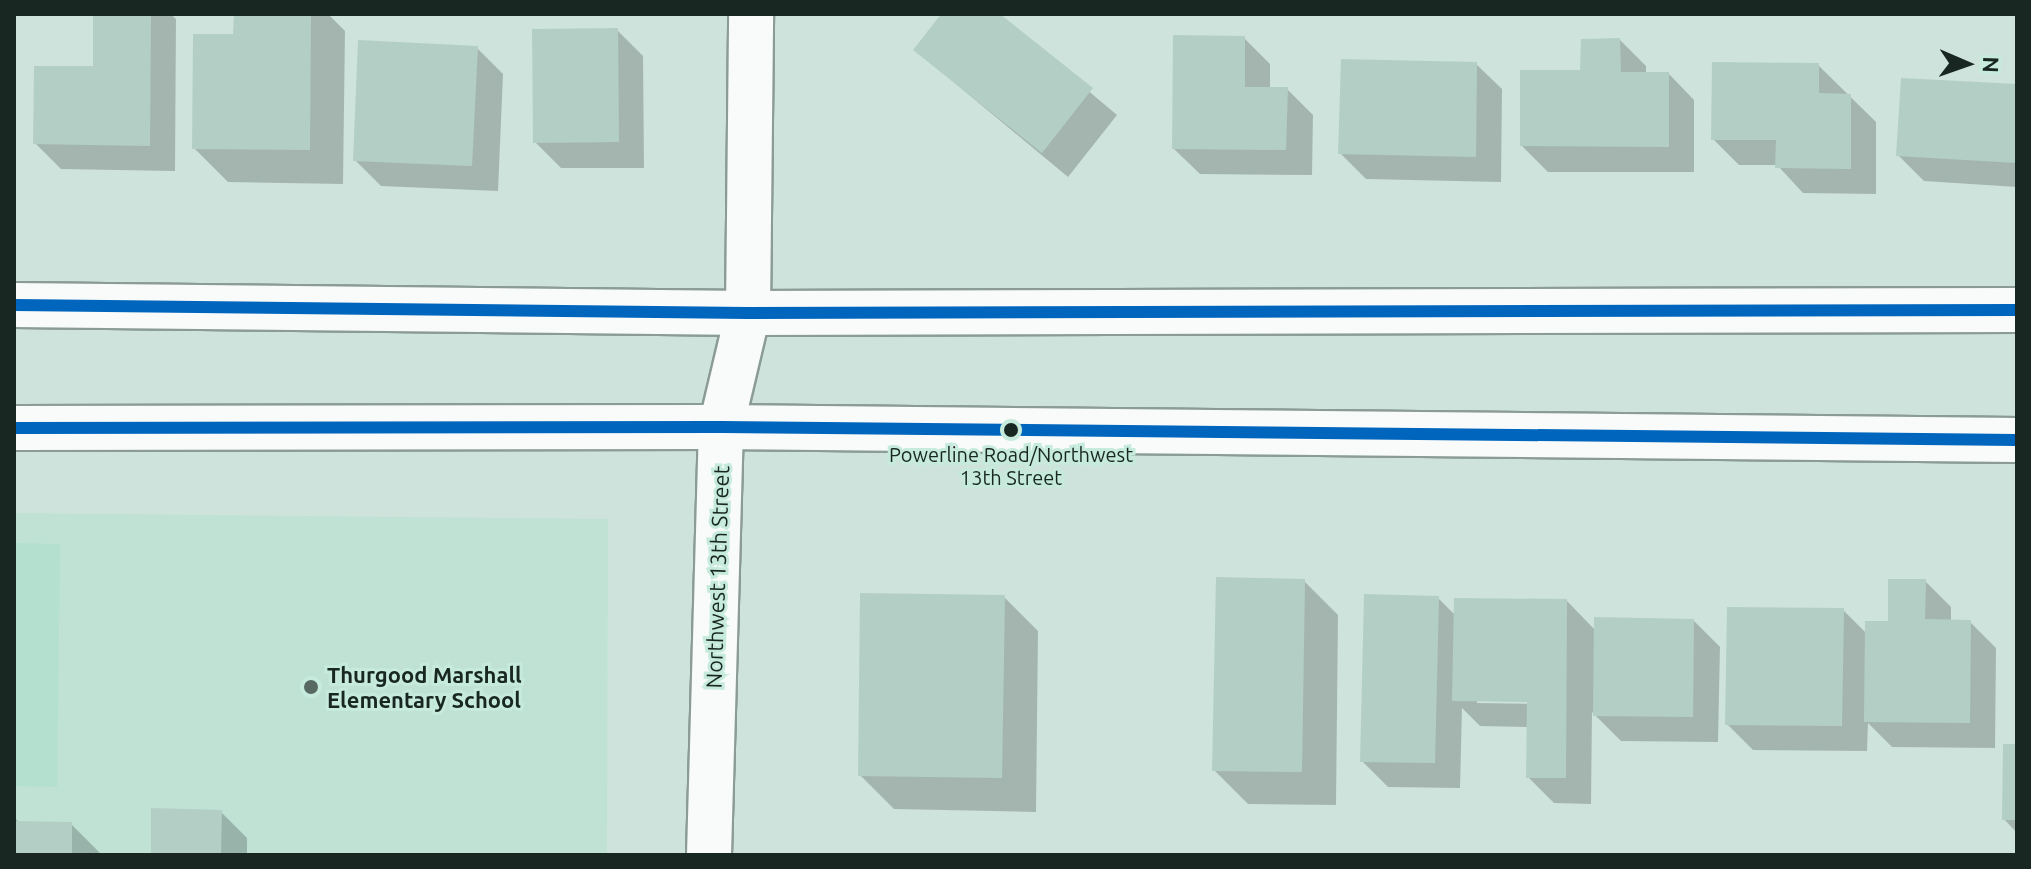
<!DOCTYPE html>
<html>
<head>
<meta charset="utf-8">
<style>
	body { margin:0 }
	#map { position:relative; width:2031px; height:869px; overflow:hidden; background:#cee3db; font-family:Ubuntu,sans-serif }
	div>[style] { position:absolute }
	.built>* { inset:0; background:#bfe2d5 }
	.green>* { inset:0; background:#b4e0cf }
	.shadow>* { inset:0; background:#0003 }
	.building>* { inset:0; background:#b3cfc5 }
	.roads { filter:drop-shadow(2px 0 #8b9b95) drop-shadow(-2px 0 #8b9b95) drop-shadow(0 2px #8b9b95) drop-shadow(0 -2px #8b9b95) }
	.street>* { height:44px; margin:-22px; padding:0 22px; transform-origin:22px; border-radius:22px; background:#f8fbfa }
	.secondary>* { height:44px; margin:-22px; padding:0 22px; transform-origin:22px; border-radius:22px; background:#f8fbfa }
	.bus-1>* { height:12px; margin:-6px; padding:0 6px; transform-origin:6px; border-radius:6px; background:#0065bd }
	.dots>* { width:22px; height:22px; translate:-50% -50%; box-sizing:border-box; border:4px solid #c6ebdd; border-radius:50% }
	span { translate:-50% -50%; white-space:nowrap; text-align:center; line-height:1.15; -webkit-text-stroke:6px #c6ebdd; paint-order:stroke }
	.bus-label { font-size:20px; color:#192722 }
	.street-label { font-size:22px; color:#192722 }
	.poi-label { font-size:22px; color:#192722; font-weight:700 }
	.left { translate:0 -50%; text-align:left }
	.frame { position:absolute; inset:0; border:16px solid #192722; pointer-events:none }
	.north { position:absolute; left:1927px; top:24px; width:80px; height:80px; -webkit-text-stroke:6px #c6ebdd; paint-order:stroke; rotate:92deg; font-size:22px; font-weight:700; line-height:32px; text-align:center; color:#192722 }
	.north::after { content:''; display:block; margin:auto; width:28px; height:36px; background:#192722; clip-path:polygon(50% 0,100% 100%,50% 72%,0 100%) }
</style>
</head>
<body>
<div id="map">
	<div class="built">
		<div style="clip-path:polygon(14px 513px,608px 519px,607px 855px,14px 855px)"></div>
	</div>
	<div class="green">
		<div style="clip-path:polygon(14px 543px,60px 544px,57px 787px,14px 786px)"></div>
	</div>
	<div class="shadow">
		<div style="clip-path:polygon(95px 14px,171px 14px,176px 19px,175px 171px,61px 169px,35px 143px,95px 68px)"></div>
		<div style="clip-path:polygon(236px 14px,328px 14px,345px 31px,343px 184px,228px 182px,194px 148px,235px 36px)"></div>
		<div style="clip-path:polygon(944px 14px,997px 14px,1117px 115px,1068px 177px,915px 50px)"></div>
		<div style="clip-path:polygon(617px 30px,643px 56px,644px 168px,561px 168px,535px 142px)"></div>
		<div style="clip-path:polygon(1244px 38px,1270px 64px,1270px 89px,1287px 89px,1313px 115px,1312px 175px,1200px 174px,1174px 149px)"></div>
		<div style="clip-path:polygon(1620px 40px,1646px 66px,1646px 74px,1669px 74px,1694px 100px,1694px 172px,1548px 172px,1522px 146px,1582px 72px)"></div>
		<div style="clip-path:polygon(477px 48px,503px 74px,498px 191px,381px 186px,355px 160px)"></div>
		<div style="clip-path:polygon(1476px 64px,1502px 89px,1501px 182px,1366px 179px,1340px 153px)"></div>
		<div style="clip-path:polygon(1818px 65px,1876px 122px,1876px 194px,1803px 193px,1777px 165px,1739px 165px,1713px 139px)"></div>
		<div style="clip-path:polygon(2017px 86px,2017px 187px,1924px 181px,1898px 155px)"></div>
		<div style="clip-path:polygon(1304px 581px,1338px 615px,1336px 805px,1248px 804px,1214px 770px)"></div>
		<div style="clip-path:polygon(1925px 581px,1951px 607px,1951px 621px,1970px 622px,1996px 648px,1995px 748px,1892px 747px,1868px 723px,1867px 751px,1753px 750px,1727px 724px,1843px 610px,1867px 634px,1890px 623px)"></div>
		<div style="clip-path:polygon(1004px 597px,1038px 631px,1036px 812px,894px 809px,860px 775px)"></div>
		<div style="clip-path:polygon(evenodd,1438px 598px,1455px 615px,1567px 601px,1596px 631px,1694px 621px,1720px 647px,1718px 742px,1621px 741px,1592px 712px,1591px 804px,1554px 803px,1528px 777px,1528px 727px,1480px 726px,1462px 708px,1460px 788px,1388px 787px,1362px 761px,1438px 598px,1477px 699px,1537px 700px,1536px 704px,1477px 703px,1477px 699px)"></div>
		<div style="clip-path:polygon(2017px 746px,2017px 833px,2004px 819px)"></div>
		<div style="clip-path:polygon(221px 812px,247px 838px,247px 855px,153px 855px)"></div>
		<div style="clip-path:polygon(14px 817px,20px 823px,71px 824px,102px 855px,14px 855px)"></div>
	</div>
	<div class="building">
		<div style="clip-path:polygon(93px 14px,151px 14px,150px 146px,33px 144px,34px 66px,93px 66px)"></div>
		<div style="clip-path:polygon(234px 14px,311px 14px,310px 150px,192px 149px,193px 34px,233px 34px)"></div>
		<div style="clip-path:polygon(941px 14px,1000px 14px,1093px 88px,1042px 153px,913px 50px)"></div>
		<div style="clip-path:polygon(618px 28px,619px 142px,533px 143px,532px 29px)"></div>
		<div style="clip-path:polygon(1173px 35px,1245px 36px,1245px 87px,1288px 87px,1286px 150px,1172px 149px)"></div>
		<div style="clip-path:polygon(1620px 38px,1621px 72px,1669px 72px,1669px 147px,1520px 146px,1520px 70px,1580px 70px,1581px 39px)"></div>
		<div style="clip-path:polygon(358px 40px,478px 46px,472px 166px,353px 161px)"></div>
		<div style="clip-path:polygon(1341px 59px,1477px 62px,1476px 157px,1338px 154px)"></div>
		<div style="clip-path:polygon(1712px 62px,1819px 63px,1819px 93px,1851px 94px,1851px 169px,1775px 168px,1776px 140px,1711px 140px)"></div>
		<div style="clip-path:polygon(1901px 78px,2017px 84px,2017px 163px,1896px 156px)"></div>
		<div style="clip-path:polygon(1216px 577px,1305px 579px,1302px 772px,1212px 771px)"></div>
		<div style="clip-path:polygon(1888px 579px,1926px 579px,1925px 619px,1971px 620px,1970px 723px,1864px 722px,1865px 621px,1888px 621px)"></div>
		<div style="clip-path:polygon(860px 593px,1005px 595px,1002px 778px,858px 776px)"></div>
		<div style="clip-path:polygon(1364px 594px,1439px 596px,1435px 763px,1360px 762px)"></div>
		<div style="clip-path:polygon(1454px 598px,1567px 599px,1566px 778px,1526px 778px,1527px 702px,1452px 701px)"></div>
		<div style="clip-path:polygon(1727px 607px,1844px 608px,1842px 726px,1725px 725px)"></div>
		<div style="clip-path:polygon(1594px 617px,1694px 619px,1693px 717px,1593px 716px)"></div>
		<div style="clip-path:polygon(2003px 744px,2017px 744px,2017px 820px,2002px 820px)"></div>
		<div style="clip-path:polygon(151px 808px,222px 810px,221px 855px,151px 855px)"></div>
		<div style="clip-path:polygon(14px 821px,72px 822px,72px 855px,14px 855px)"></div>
	</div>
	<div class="roads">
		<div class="street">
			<div style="left:748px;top:313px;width:299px;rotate:-89.4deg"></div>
		</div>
		<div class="secondary">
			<div style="left:14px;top:305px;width:734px;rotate:0.62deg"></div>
			<div style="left:748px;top:313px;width:1269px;rotate:-0.14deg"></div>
			<div style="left:14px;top:428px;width:707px;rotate:-0.08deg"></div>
			<div style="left:721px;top:427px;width:1296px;rotate:0.57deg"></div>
			<div style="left:709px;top:855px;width:428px;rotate:-88.4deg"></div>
			<div style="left:721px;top:427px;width:117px;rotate:-76.7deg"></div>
		</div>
	</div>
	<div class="bus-1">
		<div style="left:14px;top:305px;width:734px;rotate:0.62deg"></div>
		<div style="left:748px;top:313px;width:1269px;rotate:-0.14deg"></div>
		<div style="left:14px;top:428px;width:707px;rotate:-0.08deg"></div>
		<div style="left:721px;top:427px;width:1296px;rotate:0.57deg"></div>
	</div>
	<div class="dots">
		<div style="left:1011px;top:430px;background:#192722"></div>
		<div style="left:311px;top:687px;background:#586963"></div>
	</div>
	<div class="bus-label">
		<span style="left:1011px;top:466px">Powerline Road/Northwest<br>13th Street</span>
	</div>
	<div class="street-label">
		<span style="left:717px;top:577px;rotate:-88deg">Northwest 13th Street</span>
	</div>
	<div class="poi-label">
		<span class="left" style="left:327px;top:687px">Thurgood Marshall<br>Elementary School</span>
	</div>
	<div class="frame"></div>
	<div class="north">N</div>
</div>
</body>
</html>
